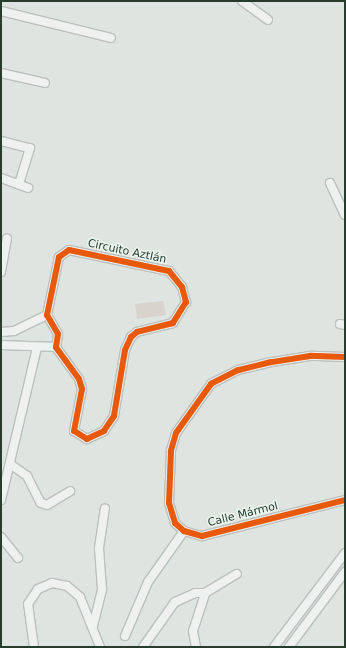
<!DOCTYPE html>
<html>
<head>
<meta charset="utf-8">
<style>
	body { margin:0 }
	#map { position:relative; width:346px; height:648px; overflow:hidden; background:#dee4e0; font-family:"DejaVu Sans",sans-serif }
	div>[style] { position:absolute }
	.green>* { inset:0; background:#d7d4cd }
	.roads { filter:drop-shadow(1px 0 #bbc0bd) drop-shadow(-1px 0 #bbc0bd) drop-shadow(0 1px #bbc0bd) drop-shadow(0 -1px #bbc0bd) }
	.minor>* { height:8px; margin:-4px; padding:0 4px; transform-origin:4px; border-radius:4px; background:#eef1ef }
	.cycleway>* { height:6px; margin:-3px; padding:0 3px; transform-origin:3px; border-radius:3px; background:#e8590c }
	span { translate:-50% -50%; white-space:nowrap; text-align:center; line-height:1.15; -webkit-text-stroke:3px #ebf4ee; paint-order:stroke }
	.street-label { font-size:11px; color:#263d2e }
	.frame { position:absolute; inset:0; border:2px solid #263d2e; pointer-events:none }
</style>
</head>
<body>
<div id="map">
	<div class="green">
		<div style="clip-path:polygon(163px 301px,166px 315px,137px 319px,135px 304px)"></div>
	</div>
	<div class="roads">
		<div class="minor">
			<div style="left:242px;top:1px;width:32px;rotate:36deg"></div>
			<div style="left:1px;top:11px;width:113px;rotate:13.8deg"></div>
			<div style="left:1px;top:73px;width:45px;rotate:12.8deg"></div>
			<div style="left:1px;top:141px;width:30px;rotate:14deg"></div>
			<div style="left:30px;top:148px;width:38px;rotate:107deg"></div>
			<div style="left:1px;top:178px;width:29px;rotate:20deg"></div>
			<div style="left:330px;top:183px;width:35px;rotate:65deg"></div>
			<div style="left:69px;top:250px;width:102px;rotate:11.9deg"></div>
			<div style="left:169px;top:271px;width:21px;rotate:51deg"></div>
			<div style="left:182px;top:287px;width:16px;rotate:75deg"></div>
			<div style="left:186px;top:302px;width:25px;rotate:122deg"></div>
			<div style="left:173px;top:323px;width:37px;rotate:166deg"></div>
			<div style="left:137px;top:332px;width:8px;rotate:140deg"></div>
			<div style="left:131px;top:337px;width:14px;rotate:115deg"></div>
			<div style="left:125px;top:350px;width:67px;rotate:99.5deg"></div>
			<div style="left:114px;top:416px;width:18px;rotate:124deg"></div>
			<div style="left:104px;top:431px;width:19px;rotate:155deg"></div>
			<div style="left:87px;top:439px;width:15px;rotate:-148deg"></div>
			<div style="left:74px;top:431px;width:43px;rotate:-79.2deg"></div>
			<div style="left:82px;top:389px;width:10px;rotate:-107deg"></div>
			<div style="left:79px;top:379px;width:39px;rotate:-126deg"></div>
			<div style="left:56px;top:347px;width:13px;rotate:-81deg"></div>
			<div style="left:58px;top:334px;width:22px;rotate:-120deg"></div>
			<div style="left:47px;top:315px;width:59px;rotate:-78.3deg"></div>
			<div style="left:59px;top:257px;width:12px;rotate:-35deg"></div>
			<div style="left:1px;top:272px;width:34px;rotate:-80deg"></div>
			<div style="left:340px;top:324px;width:5px;rotate:11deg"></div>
			<div style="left:1px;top:332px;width:13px;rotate:-4deg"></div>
			<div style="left:14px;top:331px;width:37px;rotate:-26deg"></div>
			<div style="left:1px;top:345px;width:55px;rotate:2.1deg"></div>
			<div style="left:345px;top:357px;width:35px;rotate:-178deg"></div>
			<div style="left:310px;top:356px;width:39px;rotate:171deg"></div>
			<div style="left:271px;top:362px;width:34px;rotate:166deg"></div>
			<div style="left:238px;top:370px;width:30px;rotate:153deg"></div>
			<div style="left:211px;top:384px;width:60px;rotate:125.5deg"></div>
			<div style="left:176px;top:433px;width:19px;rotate:106deg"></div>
			<div style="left:171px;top:451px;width:52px;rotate:92.2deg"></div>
			<div style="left:169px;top:503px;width:21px;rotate:73deg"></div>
			<div style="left:175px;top:523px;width:12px;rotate:42deg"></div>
			<div style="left:184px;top:531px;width:19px;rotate:16deg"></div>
			<div style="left:202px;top:536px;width:147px;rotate:-14.1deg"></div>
			<div style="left:10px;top:464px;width:21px;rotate:35deg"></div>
			<div style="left:27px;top:476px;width:30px;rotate:63deg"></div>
			<div style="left:41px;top:503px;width:6px;rotate:18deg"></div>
			<div style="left:47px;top:505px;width:27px;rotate:-31deg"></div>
			<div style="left:1px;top:500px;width:156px;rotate:-76.7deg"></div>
			<div style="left:1px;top:537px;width:27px;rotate:51deg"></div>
			<div style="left:93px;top:626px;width:38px;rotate:-76deg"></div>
			<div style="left:102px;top:589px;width:41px;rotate:-94.2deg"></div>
			<div style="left:99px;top:548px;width:40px;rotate:-81.5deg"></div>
			<div style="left:125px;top:636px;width:59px;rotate:-66.9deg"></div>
			<div style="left:148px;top:582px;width:62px;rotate:-54.8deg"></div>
			<div style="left:34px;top:647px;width:43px;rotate:-97.9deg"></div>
			<div style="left:28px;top:604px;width:18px;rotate:-56deg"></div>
			<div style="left:38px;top:589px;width:15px;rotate:-23deg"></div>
			<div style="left:52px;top:583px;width:15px;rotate:11deg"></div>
			<div style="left:67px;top:586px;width:17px;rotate:40deg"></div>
			<div style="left:80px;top:597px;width:54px;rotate:68.2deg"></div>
			<div style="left:143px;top:647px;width:55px;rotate:-54.6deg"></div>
			<div style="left:175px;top:602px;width:22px;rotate:-24deg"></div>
			<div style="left:195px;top:593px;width:10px"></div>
			<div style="left:205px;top:593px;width:37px;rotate:-31deg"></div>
			<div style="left:196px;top:647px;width:16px;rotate:-101deg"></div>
			<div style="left:193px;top:631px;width:40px;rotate:-72deg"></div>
			<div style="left:274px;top:647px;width:118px;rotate:-52.9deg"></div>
			<div style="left:289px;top:647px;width:94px;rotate:-53.3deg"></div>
		</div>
	</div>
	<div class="cycleway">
		<div style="left:69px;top:250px;width:102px;rotate:11.9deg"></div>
		<div style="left:169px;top:271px;width:21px;rotate:51deg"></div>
		<div style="left:182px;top:287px;width:16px;rotate:75deg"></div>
		<div style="left:186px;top:302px;width:25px;rotate:122deg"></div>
		<div style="left:173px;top:323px;width:37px;rotate:166deg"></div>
		<div style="left:137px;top:332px;width:8px;rotate:140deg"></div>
		<div style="left:131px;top:337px;width:14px;rotate:115deg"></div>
		<div style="left:125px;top:350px;width:67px;rotate:99.5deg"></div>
		<div style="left:114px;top:416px;width:18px;rotate:124deg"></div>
		<div style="left:104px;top:431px;width:19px;rotate:155deg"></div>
		<div style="left:87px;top:439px;width:15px;rotate:-148deg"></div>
		<div style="left:74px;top:431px;width:43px;rotate:-79.2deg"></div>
		<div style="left:82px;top:389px;width:10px;rotate:-107deg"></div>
		<div style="left:79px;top:379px;width:39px;rotate:-126deg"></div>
		<div style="left:56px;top:347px;width:13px;rotate:-81deg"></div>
		<div style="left:58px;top:334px;width:22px;rotate:-120deg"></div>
		<div style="left:47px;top:315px;width:59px;rotate:-78.3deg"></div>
		<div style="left:59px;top:257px;width:12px;rotate:-35deg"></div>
		<div style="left:345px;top:357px;width:35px;rotate:-178deg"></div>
		<div style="left:310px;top:356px;width:39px;rotate:171deg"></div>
		<div style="left:271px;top:362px;width:34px;rotate:166deg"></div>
		<div style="left:238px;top:370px;width:30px;rotate:153deg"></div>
		<div style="left:211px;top:384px;width:60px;rotate:125.5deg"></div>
		<div style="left:176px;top:433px;width:19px;rotate:106deg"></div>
		<div style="left:171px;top:451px;width:52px;rotate:92.2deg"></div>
		<div style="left:169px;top:503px;width:21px;rotate:73deg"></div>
		<div style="left:175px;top:523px;width:12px;rotate:42deg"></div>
		<div style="left:184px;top:531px;width:19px;rotate:16deg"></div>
		<div style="left:202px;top:536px;width:147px;rotate:-14.1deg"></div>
	</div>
	<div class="street-label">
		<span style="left:127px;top:252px;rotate:12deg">Circuito Aztlán</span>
		<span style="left:243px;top:515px;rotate:-14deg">Calle Mármol</span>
	</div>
	<div class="frame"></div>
</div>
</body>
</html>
